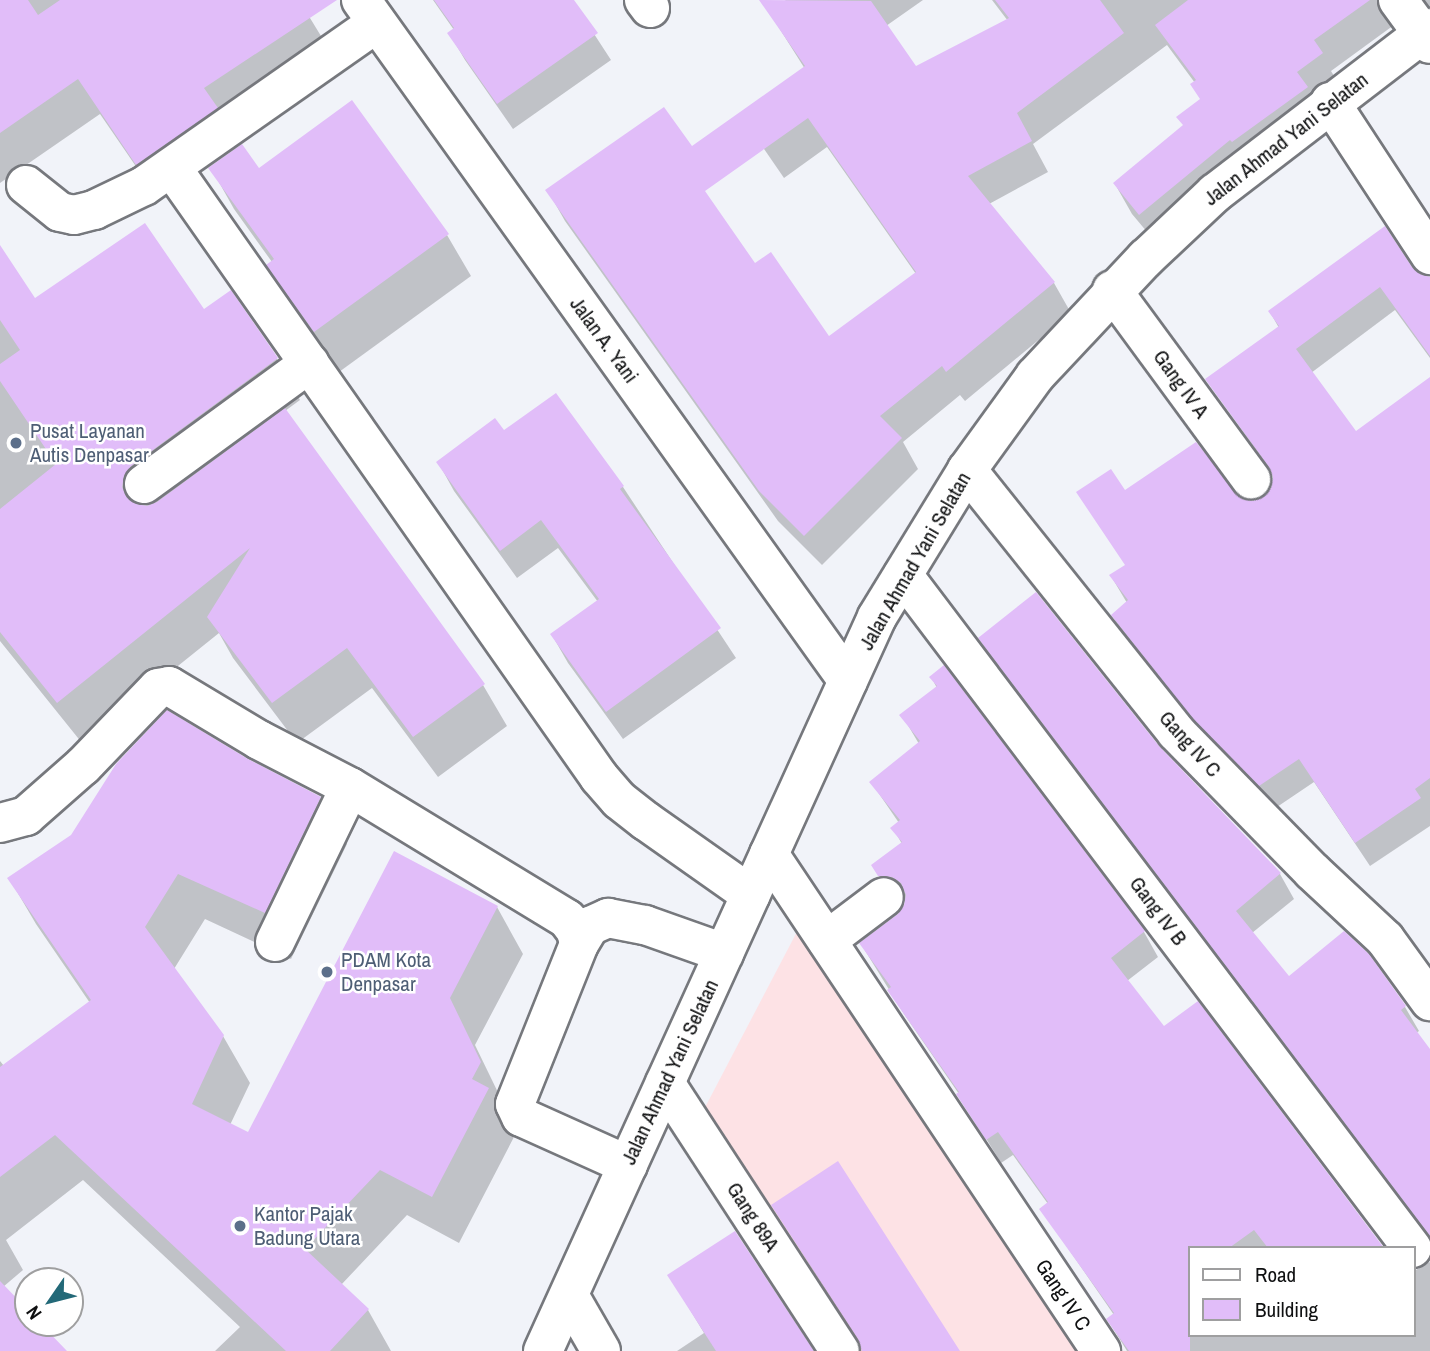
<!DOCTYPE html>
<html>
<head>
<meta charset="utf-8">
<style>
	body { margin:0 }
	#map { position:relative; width:1430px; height:1351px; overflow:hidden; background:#f1f3f9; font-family:"Archivo Narrow",sans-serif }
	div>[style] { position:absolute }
	.industrial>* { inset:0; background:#fde2e5 }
	.shadow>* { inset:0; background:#0003 }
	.building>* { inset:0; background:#e1bdf9 }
	.roads { filter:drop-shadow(2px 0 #76787d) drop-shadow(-2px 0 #76787d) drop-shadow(0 2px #76787d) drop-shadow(0 -2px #76787d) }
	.minor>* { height:38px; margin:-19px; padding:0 19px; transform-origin:19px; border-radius:19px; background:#fff }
	.major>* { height:38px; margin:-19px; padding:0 19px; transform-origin:19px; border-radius:19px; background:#fff }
	.dots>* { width:19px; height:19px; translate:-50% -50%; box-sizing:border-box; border:4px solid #fff; border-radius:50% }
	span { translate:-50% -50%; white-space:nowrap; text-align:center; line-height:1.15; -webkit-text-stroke:5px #fff; paint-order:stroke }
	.street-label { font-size:21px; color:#0f1011 }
	.service-label { font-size:21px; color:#4e5e75 }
	.left { translate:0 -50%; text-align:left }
	.legend { position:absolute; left:1188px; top:1246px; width:228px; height:91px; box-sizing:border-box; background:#fff; border:2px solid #9f9fa0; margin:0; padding:9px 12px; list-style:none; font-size:21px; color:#0f1011 }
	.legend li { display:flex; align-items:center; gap:14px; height:35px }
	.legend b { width:35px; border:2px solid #9f9fa0 }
	.north { position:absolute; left:14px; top:1267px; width:70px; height:70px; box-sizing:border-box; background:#fff; border:2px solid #9f9fa0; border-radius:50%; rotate:235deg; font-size:19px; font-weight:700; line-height:28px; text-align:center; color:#0f1011 }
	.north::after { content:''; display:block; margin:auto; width:24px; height:32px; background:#236978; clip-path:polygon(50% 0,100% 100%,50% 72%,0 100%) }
</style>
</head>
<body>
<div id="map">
	<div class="industrial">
		<div style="clip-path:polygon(800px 926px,1082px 1351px,848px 1351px,700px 1117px)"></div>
	</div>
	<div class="shadow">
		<div style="clip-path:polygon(0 0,299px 0,332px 54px,225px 124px,237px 145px,159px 200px,100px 114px,0 183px)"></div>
		<div style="clip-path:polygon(433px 0,572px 0,611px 60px,513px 129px,465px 60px,449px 33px,454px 30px)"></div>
		<div style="clip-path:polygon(786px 0,923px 0,886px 26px,916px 68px,1008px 21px,992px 0,1430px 0,1430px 14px,1394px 25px,1331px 71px,1339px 84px,1158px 245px,1132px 214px,1115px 184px,1184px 126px,1201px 100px,1195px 83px,1167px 45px,1033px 144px,1048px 172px,989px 204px,1054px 283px,1071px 313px,965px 401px,960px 395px,903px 442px,918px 469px,822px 565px,778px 521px,565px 221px,548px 191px,755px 265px,829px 338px,916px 274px,827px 147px,784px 178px,760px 143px,805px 69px,769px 12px)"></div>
		<div style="clip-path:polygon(211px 168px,258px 170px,447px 235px,471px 276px,339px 372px,292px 306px,269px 265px,272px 262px,234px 209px)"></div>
		<div style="clip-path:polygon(0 248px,35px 300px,203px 311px,277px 359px,300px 400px,285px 411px,483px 685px,507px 726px,438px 777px,372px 688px,297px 743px,233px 658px,219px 633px,82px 743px,0 641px)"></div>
		<div style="clip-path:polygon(1411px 269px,1420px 276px,1430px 278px,1430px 358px,1395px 310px,1311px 373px,1355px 434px,1430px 379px,1430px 826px,1370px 866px,1314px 782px,1274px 809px,1209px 742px,1127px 640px,1113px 616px,1127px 603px,1111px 576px,1126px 566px,1125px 492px,1253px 503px,1264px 498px,1273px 488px,1274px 476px,1208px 379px,1279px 328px,1270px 312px)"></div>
		<div style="clip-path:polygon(555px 395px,623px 487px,736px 658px,623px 739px,568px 663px,552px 635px,598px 602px,558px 548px,517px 578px,454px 491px,438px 462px,503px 433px)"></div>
		<div style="clip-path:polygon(980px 639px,1158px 747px,1280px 874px,1294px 899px,1252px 933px,1289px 978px,1405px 1007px,1419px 1031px,1416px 1033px,1430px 1051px,1430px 1239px,994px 663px)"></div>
		<div style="clip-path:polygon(943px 668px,1144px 932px,1158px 957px,1127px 981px,1164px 1029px,1382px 1248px,1190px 1248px,1190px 1335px,1414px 1335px,1414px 1271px,1430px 1262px,1430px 1351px,1127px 1351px,1108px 1320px,1114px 1315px,1041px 1209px,1048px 1204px,1013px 1155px,1001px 1163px,959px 1094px,904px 1014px,861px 944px,899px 915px,907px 901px,894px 900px,873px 866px,902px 844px,893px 828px,899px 823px,871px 782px,919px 744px,902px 715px,937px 688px,931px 677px)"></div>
		<div style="clip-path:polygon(247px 760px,320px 798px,347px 844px,291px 959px,205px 919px,174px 969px,223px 1036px,250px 1083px,230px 1125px,249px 1134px,497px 907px,523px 954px,475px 1045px,506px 1109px,503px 1116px,515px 1135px,459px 1243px,407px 1215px,341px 1285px,368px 1310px,391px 1351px,215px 1351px,240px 1327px,83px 1180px,6px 1240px,23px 1270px,3px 1287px,28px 1313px,28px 1323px,38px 1323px,65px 1351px,0 1351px,0 1061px,4px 1066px,90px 1003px,36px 924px,9px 878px)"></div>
		<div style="clip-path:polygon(773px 1205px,958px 1351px,863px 1351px)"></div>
		<div style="clip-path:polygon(669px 1275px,812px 1351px,677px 1351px,704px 1333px)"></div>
	</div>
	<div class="building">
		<div style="clip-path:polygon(0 0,28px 0,38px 15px,60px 0,337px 0,204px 88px,218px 108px,136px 165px,78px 79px,0 133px)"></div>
		<div style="clip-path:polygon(434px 0,574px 0,598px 33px,497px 104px,447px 33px,454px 28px)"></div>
		<div style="clip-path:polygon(evenodd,759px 0,871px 1px,916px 66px,1009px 18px,995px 0,1100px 0,1124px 33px,1017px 113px,1032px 141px,968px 176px,1055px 282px,946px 372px,942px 366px,880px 416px,902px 438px,804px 536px,759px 491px,545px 190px,664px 107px,692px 146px,805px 66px,759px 0,808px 118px,916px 272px,829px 336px,771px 252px,755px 263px,705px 191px,808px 118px)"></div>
		<div style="clip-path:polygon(1188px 0,1370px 0,1314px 40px,1323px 53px,1297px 72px,1308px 87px,1232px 142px,1230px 140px,1139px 215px,1113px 183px,1183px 125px,1176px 117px,1200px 99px,1190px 84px,1196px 80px,1155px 25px)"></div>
		<div style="clip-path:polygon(352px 100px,449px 234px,314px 332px,266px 265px,274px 259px,208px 168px,242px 144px,259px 168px)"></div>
		<div style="clip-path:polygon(145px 223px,204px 309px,231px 290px,278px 358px,131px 466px,124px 476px,122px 487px,126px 496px,136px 504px,147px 506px,157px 502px,285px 408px,485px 684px,413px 737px,347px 648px,272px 703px,207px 617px,250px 548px,57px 703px,0 632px,0 509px,56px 464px,0 381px,0 364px,20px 350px,0 320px,0 245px,35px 298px)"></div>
		<div style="clip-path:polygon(1385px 226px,1412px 267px,1420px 274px,1430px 277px,1430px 356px,1380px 287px,1296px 349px,1356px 431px,1430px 377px,1430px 778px,1415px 789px,1421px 798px,1355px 843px,1299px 759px,1259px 786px,1192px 718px,1111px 615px,1128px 600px,1109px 575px,1125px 565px,1076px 492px,1111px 469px,1125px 490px,1196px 442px,1242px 499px,1253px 501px,1264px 496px,1271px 488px,1273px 477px,1269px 467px,1205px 379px,1279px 326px,1268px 311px)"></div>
		<div style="clip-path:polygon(556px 393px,624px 486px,620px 489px,721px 628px,606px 712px,550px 634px,599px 599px,541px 520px,500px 551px,436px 462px,495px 418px,504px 430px)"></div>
		<div style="clip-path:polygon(1036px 592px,1159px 746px,1281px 873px,1236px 911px,1289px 976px,1344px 931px,1369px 954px,1406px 1006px,1401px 1010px,1430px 1049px,1430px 1236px,978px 638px)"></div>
		<div style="clip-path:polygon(944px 665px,1145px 931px,1111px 958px,1164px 1026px,1198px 1001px,1384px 1248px,1268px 1248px,1254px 1230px,1229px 1248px,1190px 1248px,1190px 1351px,1129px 1351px,1106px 1319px,1114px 1313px,1039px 1209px,1048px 1202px,998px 1132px,986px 1140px,956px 1094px,959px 1092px,887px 990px,891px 987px,859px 943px,898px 914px,904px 905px,906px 895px,901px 883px,892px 877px,878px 876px,871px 865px,902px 842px,890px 828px,900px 820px,869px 782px,920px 741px,899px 715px,937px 686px,929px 677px)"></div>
		<div style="clip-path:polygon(167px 710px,248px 759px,321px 797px,265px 913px,178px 874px,145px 927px,224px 1035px,192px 1104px,248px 1132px,394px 851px,498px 906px,450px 998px,481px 1062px,472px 1079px,489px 1088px,432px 1197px,380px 1170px,305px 1249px,369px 1309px,330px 1351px,286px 1351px,55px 1135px,0 1177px,0 1067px,91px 1000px,7px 878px,71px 835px,116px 764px)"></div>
		<div style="clip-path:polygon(838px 1161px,960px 1351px,862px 1351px,858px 1339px,771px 1205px)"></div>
		<div style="clip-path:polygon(735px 1231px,814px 1351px,716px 1351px,667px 1275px)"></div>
		<div style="clip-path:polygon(0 1281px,28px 1310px,28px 1323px,40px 1323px,67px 1351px,0 1351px)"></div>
	</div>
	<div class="roads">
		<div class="minor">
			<div style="left:361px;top:0;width:837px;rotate:54.43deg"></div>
			<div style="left:644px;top:0;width:10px;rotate:53deg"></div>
			<div style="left:1398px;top:0;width:54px;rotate:54deg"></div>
			<div style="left:1330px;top:102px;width:183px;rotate:56.8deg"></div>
			<div style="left:172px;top:168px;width:744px;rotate:54.96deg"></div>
			<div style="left:599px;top:777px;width:30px;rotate:49deg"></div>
			<div style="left:619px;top:800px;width:34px;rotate:38deg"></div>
			<div style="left:646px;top:821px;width:128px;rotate:35.2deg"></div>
			<div style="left:26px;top:185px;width:43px;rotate:38.5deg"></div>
			<div style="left:60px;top:212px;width:14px;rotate:12deg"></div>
			<div style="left:74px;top:215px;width:21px;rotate:-14deg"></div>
			<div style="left:94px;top:210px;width:55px;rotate:-25.6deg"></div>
			<div style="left:144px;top:186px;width:284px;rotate:-35deg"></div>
			<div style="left:1112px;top:290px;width:235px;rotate:53.7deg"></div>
			<div style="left:967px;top:470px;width:335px;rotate:51.4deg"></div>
			<div style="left:1176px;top:732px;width:194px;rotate:45.6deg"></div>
			<div style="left:1312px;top:871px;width:100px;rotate:43deg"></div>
			<div style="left:1385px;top:939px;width:77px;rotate:54deg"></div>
			<div style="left:144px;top:484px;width:205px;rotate:-36.1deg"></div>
			<div style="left:903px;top:575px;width:844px;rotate:52.9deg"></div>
			<div style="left:0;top:823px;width:27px;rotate:-15deg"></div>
			<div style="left:26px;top:816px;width:76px;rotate:-41.3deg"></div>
			<div style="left:83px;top:766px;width:108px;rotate:-46.1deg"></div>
			<div style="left:158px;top:688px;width:11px;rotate:-10deg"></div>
			<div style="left:169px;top:686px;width:105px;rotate:31deg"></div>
			<div style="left:259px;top:740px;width:102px;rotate:27.3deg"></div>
			<div style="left:350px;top:787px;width:254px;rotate:31.3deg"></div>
			<div style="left:567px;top:919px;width:15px;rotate:53deg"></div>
			<div style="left:576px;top:931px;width:13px;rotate:77deg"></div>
			<div style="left:769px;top:854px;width:598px;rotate:56.26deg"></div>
			<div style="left:827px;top:940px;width:71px;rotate:-37deg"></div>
			<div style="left:275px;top:942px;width:172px;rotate:-64.2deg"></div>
			<div style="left:665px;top:1083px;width:320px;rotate:56.9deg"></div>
			<div style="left:628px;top:1165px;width:117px;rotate:-155.8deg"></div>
			<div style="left:521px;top:1117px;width:14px;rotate:-115deg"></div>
			<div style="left:515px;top:1104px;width:172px;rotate:-68.2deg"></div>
			<div style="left:579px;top:944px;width:21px;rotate:-59deg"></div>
			<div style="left:590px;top:926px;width:20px;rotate:-24deg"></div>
			<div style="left:608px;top:918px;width:38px;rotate:11deg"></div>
			<div style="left:645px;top:925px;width:84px;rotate:19.5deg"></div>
			<div style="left:570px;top:1297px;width:62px;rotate:60.1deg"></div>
		</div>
		<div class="major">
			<div style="left:543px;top:1351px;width:806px;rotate:-65.53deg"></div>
			<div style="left:877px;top:617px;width:172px;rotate:-58.5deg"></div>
			<div style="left:967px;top:470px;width:116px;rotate:-54.1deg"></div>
			<div style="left:1035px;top:376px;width:162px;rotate:-46.8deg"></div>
			<div style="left:1146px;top:258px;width:95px;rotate:-43.3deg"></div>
			<div style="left:1215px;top:193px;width:271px;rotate:-37.5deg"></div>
		</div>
	</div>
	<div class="dots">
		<div style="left:16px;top:443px;background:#5c6f8a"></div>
		<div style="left:327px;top:972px;background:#5c6f8a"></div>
		<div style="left:240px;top:1226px;background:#5c6f8a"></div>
	</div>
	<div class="street-label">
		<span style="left:1286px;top:139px;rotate:-38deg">Jalan Ahmad Yani Selatan</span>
		<span style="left:604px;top:340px;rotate:54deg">Jalan A. Yani</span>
		<span style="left:1181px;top:384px;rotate:54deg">Gang IV A</span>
		<span style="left:915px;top:561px;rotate:-60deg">Jalan Ahmad Yani Selatan</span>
		<span style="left:1190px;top:744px;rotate:48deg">Gang IV C</span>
		<span style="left:1158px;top:911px;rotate:53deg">Gang IV B</span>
		<span style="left:670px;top:1072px;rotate:-65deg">Jalan Ahmad Yani Selatan</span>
		<span style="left:753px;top:1217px;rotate:57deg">Gang 89A</span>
		<span style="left:1063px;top:1295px;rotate:56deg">Gang IV C</span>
	</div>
	<div class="service-label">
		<span class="left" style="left:30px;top:443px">Pusat Layanan<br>Autis Denpasar</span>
		<span class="left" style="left:341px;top:972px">PDAM Kota<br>Denpasar</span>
		<span class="left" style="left:254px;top:1226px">Kantor Pajak<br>Badung Utara</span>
	</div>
	<ul class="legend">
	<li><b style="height:9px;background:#fff"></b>Road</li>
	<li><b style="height:19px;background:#e1bdf9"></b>Building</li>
	</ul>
	<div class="north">N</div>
</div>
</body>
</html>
